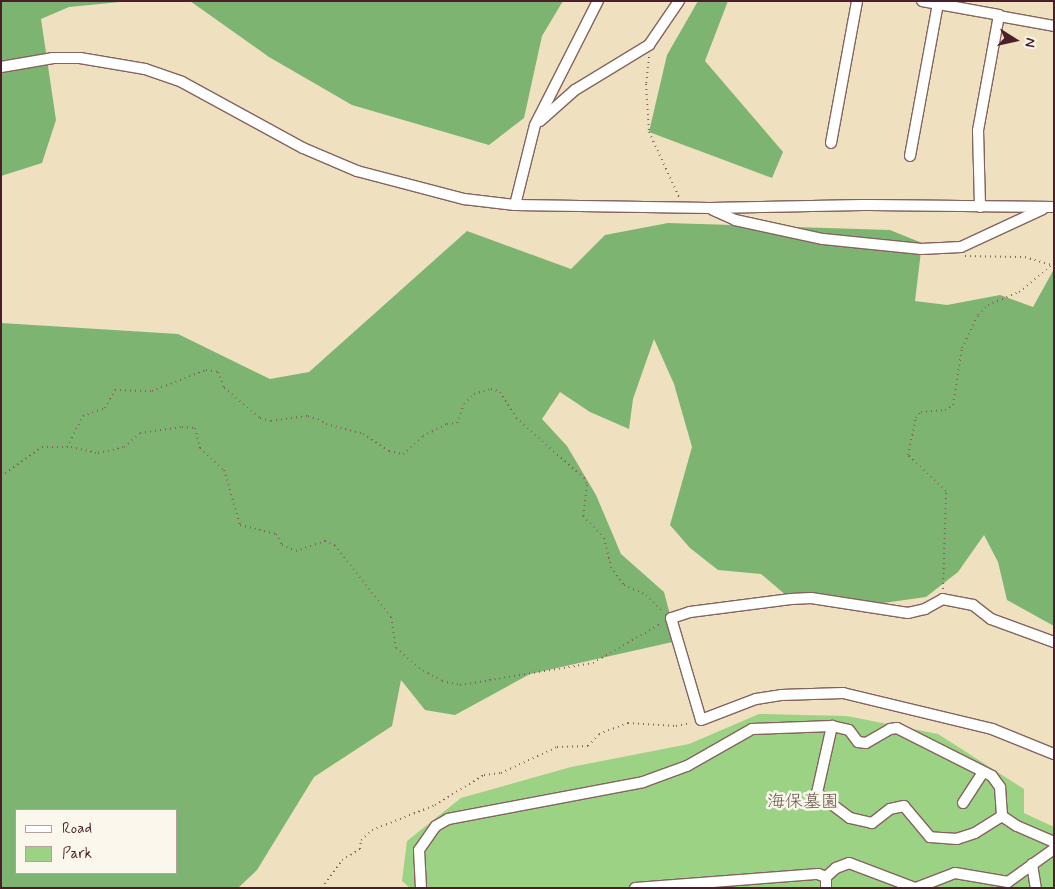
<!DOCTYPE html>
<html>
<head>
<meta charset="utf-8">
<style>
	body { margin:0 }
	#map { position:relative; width:1055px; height:889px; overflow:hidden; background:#efe0c0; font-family:Mynerve,"Klee One",sans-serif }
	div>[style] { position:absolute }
	.green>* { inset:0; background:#9cd284 }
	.forest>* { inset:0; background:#7db472 }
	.path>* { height:2px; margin-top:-1px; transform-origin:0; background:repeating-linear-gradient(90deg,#84635f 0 1px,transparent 0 5px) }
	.roads { filter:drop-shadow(1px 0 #84635f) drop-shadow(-1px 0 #84635f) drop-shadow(0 1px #84635f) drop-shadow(0 -1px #84635f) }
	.minor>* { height:10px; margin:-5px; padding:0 5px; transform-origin:5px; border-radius:5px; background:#fff }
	span { translate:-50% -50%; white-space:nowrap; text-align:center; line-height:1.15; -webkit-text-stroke:5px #fbf7ec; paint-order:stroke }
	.park-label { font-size:18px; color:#635546 }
	.frame { position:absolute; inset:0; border:2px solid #4a1f2b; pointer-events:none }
	.legend { position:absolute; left:15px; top:809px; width:162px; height:65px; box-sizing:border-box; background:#fbf7ec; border:1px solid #b4a19f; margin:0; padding:6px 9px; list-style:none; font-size:15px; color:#4a1f2b }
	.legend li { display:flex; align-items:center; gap:10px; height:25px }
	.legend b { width:25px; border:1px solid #b4a19f }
	.north { position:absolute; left:990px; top:15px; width:50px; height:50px; -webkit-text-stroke:4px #fbf7ec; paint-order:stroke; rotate:100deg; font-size:14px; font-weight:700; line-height:20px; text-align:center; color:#4a1f2b }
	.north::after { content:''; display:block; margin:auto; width:18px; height:22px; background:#4a1f2b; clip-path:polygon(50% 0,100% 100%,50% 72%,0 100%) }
</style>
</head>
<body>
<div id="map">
	<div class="green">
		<div style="clip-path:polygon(759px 714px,847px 716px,938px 734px,1024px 789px,1024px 813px,1054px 827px,1054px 888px,410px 888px,402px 881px,407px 841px,461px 798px,571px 767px,689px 744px)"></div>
	</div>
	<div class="forest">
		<div style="clip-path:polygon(1px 1px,130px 1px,69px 7px,41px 19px,56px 120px,42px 163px,1px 176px)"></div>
		<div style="clip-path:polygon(190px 1px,563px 1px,542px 36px,524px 118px,489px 145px,352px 105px,269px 57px)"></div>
		<div style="clip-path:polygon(698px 1px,728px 1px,705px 61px,783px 152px,772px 178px,649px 132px,667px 55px)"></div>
		<div style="clip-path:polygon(evenodd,668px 223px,890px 230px,922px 243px,915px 301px,947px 305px,1000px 295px,1033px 307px,1054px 269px,1054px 626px,1007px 600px,998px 562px,984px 535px,958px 572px,926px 597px,883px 603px,787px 596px,761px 574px,718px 570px,690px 548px,670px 525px,692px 447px,674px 384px,654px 339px,633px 399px,629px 429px,590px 412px,560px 392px,542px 419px,567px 446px,596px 495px,621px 554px,664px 592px,677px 641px,530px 674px,455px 715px,425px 710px,401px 680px,392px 726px,314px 777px,257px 870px,238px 888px,1px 888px,1px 323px,178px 334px,270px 379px,309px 372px,467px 231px,571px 269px,605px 235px,668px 223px,16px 810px,176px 810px,176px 873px,16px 873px,16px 810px)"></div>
	</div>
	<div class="path">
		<div style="left:649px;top:57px;width:27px;rotate:96deg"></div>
		<div style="left:646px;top:84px;width:48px;rotate:86.4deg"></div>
		<div style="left:649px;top:132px;width:72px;rotate:65.2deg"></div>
		<div style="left:965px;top:256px;width:60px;rotate:1deg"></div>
		<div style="left:1025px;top:257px;width:30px;rotate:17deg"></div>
		<div style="left:67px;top:447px;width:35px;rotate:-63deg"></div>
		<div style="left:83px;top:416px;width:23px;rotate:-20deg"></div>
		<div style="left:105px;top:408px;width:21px;rotate:-61deg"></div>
		<div style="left:115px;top:390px;width:37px;rotate:2deg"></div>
		<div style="left:152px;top:391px;width:58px;rotate:-21.3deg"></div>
		<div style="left:206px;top:370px;width:12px;rotate:9deg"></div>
		<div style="left:218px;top:372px;width:17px;rotate:69deg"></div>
		<div style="left:224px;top:388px;width:47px;rotate:39.8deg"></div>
		<div style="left:260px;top:418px;width:11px;rotate:15deg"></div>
		<div style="left:271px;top:421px;width:37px;rotate:-8deg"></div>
		<div style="left:308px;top:416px;width:10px;rotate:17deg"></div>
		<div style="left:318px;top:419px;width:9px;rotate:32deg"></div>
		<div style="left:326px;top:424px;width:38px;rotate:15deg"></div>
		<div style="left:363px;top:434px;width:31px;rotate:33deg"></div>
		<div style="left:389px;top:451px;width:14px;rotate:12deg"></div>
		<div style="left:403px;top:454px;width:27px;rotate:-42deg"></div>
		<div style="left:423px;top:436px;width:27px;rotate:-27deg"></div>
		<div style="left:447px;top:424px;width:10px;rotate:-6deg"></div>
		<div style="left:457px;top:423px;width:20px;rotate:-70deg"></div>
		<div style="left:464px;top:404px;width:14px;rotate:-45deg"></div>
		<div style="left:474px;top:394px;width:18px;rotate:-16deg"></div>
		<div style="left:491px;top:389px;width:9px;rotate:18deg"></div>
		<div style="left:500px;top:392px;width:31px;rotate:58deg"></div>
		<div style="left:516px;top:418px;width:91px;rotate:41.4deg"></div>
		<div style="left:584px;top:478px;width:8px;rotate:67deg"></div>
		<div style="left:587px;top:485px;width:31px;rotate:97deg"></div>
		<div style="left:583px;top:516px;width:30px;rotate:46deg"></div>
		<div style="left:604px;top:538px;width:30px;rotate:76deg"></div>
		<div style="left:611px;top:567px;width:22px;rotate:54deg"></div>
		<div style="left:624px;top:585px;width:24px;rotate:24deg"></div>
		<div style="left:646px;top:595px;width:24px;rotate:45deg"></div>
		<div style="left:1px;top:476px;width:50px;rotate:-35.3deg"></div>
		<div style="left:42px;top:447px;width:29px"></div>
		<div style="left:71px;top:447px;width:28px;rotate:13deg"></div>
		<div style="left:98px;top:453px;width:27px;rotate:-13deg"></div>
		<div style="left:124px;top:447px;width:21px;rotate:-41deg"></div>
		<div style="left:140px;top:433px;width:42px;rotate:-8.1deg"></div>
		<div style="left:182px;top:427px;width:13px;rotate:4deg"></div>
		<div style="left:195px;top:428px;width:21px;rotate:76deg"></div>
		<div style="left:200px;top:448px;width:33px;rotate:43deg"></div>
		<div style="left:224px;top:470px;width:57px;rotate:73.8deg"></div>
		<div style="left:240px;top:525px;width:37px;rotate:14deg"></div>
		<div style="left:276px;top:534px;width:13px;rotate:61deg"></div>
		<div style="left:282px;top:545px;width:15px;rotate:23deg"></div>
		<div style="left:296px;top:551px;width:31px;rotate:-19deg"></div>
		<div style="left:325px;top:541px;width:11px;rotate:22deg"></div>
		<div style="left:335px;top:545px;width:91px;rotate:52.1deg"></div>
		<div style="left:391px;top:617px;width:31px;rotate:81deg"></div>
		<div style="left:396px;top:648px;width:30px;rotate:41deg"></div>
		<div style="left:419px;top:668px;width:26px;rotate:29deg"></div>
		<div style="left:442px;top:681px;width:18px;rotate:13deg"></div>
		<div style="left:460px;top:685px;width:135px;rotate:-9.4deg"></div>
		<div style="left:593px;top:663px;width:80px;rotate:-30.1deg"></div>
		<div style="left:943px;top:589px;width:98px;rotate:-88.2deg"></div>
		<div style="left:946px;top:491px;width:52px;rotate:-136.5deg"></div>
		<div style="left:908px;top:455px;width:38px;rotate:-78deg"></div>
		<div style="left:916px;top:418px;width:8px;rotate:-50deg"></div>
		<div style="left:921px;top:412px;width:24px;rotate:-5deg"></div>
		<div style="left:945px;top:410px;width:9px;rotate:-32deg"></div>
		<div style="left:953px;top:405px;width:58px;rotate:-81deg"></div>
		<div style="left:962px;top:348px;width:37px;rotate:-64deg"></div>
		<div style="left:978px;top:315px;width:14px;rotate:-45deg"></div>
		<div style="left:988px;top:305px;width:34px;rotate:-23deg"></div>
		<div style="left:1019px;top:292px;width:43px;rotate:-39.3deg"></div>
		<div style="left:322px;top:888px;width:34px;rotate:-54deg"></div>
		<div style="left:342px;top:860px;width:21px;rotate:-31deg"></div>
		<div style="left:360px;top:849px;width:9px;rotate:-84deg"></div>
		<div style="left:361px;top:840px;width:15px;rotate:-42deg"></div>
		<div style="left:372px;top:830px;width:68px;rotate:-21.6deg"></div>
		<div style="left:435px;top:805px;width:57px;rotate:-31.5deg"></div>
		<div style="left:484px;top:775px;width:17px;rotate:-7deg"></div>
		<div style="left:501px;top:773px;width:62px;rotate:-24.9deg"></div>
		<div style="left:557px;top:747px;width:31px;rotate:-2deg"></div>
		<div style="left:588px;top:746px;width:16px;rotate:-47deg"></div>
		<div style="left:599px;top:734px;width:31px;rotate:-21deg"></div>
		<div style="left:628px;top:723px;width:48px;rotate:3.6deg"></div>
		<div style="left:676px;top:726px;width:15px;rotate:-11deg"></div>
	</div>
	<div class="roads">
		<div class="minor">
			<div style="left:922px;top:1px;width:78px;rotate:10.3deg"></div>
			<div style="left:999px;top:15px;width:117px;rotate:100.3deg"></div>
			<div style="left:978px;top:130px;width:77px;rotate:88.5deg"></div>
			<div style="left:999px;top:16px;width:56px;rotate:10.3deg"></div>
			<div style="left:1px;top:67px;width:53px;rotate:-9.8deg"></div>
			<div style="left:53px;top:58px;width:27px"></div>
			<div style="left:80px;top:58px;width:66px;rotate:9.6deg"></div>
			<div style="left:145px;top:69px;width:39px;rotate:19deg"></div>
			<div style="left:182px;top:82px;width:138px;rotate:28.6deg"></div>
			<div style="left:303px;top:148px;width:59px;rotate:23.1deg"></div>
			<div style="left:357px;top:171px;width:111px;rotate:14.7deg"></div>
			<div style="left:464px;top:199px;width:51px;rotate:6.7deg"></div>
			<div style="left:515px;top:205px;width:195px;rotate:0.9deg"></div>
			<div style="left:710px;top:208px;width:160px;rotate:-1.1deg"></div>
			<div style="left:870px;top:205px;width:184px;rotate:0.6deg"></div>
			<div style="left:540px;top:121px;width:47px;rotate:-41.5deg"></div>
			<div style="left:575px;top:90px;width:87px;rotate:-31.3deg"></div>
			<div style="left:649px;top:45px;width:53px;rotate:-55.7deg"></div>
			<div style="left:831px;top:143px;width:144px;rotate:-79.6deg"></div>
			<div style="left:910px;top:156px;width:155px;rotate:-79.6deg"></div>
			<div style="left:515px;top:205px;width:82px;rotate:-76deg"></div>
			<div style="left:535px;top:125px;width:139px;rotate:-63.1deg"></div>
			<div style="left:713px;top:210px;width:24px;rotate:24deg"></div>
			<div style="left:735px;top:220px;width:90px;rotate:12.2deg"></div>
			<div style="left:823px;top:239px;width:99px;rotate:5.8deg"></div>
			<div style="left:921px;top:249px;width:40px;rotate:-2.9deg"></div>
			<div style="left:961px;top:247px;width:90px;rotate:-24.9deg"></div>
			<div style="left:1054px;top:642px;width:67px;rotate:-159.9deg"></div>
			<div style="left:991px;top:619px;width:23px;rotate:-142deg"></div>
			<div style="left:973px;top:605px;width:31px;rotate:-169deg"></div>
			<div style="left:943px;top:599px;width:21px;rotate:151deg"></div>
			<div style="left:925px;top:609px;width:17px;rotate:167deg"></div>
			<div style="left:908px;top:613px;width:98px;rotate:-171.2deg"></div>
			<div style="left:811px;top:598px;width:20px;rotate:177deg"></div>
			<div style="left:791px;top:599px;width:102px;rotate:172.7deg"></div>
			<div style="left:690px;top:612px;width:20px;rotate:162deg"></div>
			<div style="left:671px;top:618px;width:106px;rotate:73.6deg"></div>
			<div style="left:701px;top:720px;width:59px;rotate:-20.9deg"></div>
			<div style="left:756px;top:699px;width:25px;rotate:-9deg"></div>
			<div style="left:781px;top:695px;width:62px;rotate:-1.8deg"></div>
			<div style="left:843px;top:693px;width:153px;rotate:13.6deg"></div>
			<div style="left:992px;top:729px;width:67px;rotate:22deg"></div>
			<div style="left:963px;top:803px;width:37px;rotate:-57deg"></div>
			<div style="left:1002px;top:816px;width:18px;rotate:34deg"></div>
			<div style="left:1017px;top:826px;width:40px;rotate:23.4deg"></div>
			<div style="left:1032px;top:864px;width:24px;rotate:81deg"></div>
			<div style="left:421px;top:888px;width:38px;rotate:-93deg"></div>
			<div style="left:419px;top:850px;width:29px;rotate:-55deg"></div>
			<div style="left:436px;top:826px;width:14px;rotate:-30deg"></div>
			<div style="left:448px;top:819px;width:198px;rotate:-10.7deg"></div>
			<div style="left:643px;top:782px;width:47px;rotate:-20deg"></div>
			<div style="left:687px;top:766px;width:75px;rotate:-29.6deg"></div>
			<div style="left:752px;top:729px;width:80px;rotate:-2.1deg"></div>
			<div style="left:832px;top:726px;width:17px;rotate:13deg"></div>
			<div style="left:849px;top:730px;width:15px;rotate:53deg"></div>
			<div style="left:858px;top:742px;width:8px;rotate:7deg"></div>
			<div style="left:866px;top:743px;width:28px;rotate:-30deg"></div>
			<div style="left:890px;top:729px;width:7px;rotate:-8deg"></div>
			<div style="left:897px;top:728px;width:106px;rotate:26.8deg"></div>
			<div style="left:992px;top:776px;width:14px;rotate:54deg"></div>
			<div style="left:1000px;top:787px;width:29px;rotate:86deg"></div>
			<div style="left:1002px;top:816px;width:32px;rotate:148deg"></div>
			<div style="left:975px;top:833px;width:19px;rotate:162deg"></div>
			<div style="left:957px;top:839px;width:27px;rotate:-176deg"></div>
			<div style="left:930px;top:837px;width:40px;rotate:-130deg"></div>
			<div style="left:904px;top:806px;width:14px;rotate:168deg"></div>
			<div style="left:890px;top:809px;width:23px;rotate:142deg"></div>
			<div style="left:872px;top:823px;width:23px;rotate:-167deg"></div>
			<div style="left:850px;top:818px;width:41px;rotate:-142.9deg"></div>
			<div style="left:817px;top:793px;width:69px;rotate:-77.4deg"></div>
			<div style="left:635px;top:888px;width:184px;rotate:-4.4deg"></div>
			<div style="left:818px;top:874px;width:9px;rotate:21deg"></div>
			<div style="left:826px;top:888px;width:11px;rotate:-90deg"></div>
			<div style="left:826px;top:877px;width:13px;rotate:-42deg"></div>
			<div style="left:836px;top:868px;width:14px;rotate:-21deg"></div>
			<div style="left:849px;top:863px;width:71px;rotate:20.7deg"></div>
			<div style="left:916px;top:888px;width:42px;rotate:-21deg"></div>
			<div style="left:955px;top:873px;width:54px;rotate:9.6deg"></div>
			<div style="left:1008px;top:882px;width:57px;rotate:-35.7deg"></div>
		</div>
	</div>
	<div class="park-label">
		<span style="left:803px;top:802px">海保墓園</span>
	</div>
	<div class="frame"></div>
	<ul class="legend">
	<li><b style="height:6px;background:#fff"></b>Road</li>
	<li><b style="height:14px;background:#9cd284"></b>Park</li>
	</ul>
	<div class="north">N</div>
</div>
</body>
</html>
